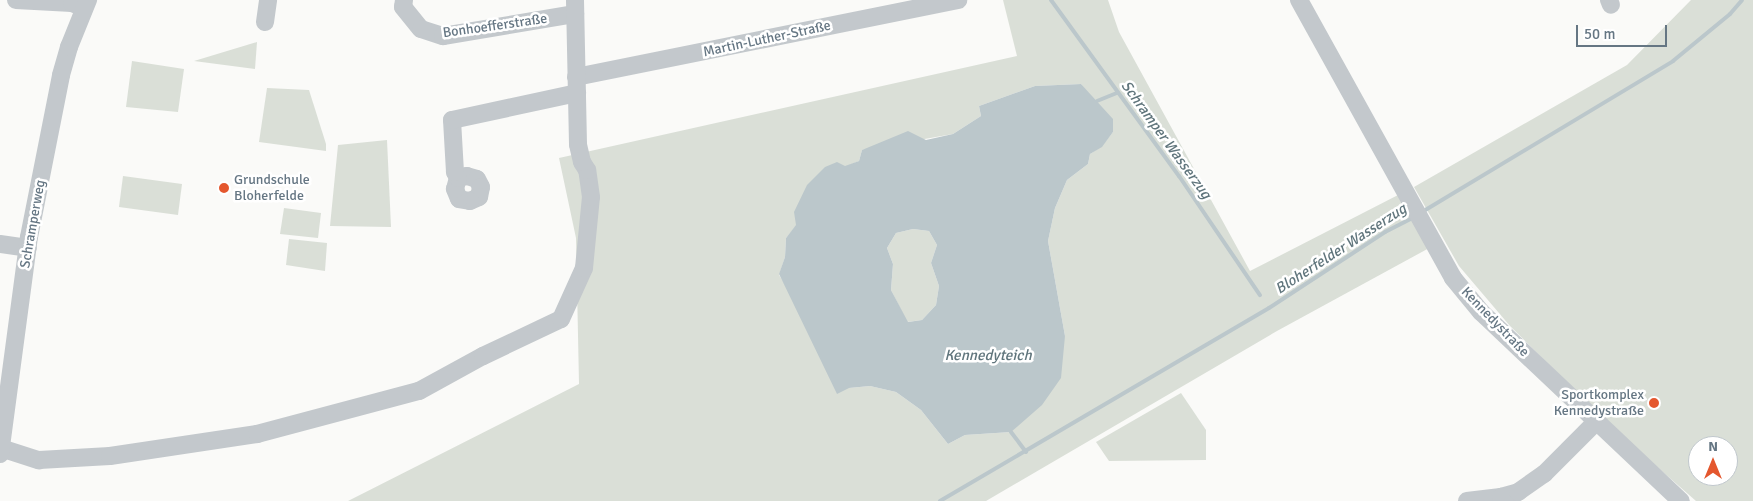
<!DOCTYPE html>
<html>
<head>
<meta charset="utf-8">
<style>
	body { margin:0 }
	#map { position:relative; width:1753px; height:501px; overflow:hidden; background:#fafaf8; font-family:Signika,sans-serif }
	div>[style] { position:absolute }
	.green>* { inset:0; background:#dadfd7 }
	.water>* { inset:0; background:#bbc7cb }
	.stream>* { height:4px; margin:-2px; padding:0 2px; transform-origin:2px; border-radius:2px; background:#bbc7cb }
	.minor>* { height:18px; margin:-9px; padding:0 9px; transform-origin:9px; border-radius:9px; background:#c3c8cc }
	.dots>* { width:14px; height:14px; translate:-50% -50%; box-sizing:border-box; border:2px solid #fff; border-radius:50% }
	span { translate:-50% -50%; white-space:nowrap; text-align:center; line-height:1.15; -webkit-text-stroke:5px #fff; paint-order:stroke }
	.street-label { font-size:14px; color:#657683 }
	.poi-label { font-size:14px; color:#657683 }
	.left { translate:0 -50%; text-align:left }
	.right { translate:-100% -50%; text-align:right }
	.water-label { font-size:15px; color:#60757c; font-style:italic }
	.north { position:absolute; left:1688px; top:436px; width:50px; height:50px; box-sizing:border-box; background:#fff; border:1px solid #c1c8cd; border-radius:50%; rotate:0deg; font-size:14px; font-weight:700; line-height:20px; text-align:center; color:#657683 }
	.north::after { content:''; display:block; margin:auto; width:18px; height:22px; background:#e4572e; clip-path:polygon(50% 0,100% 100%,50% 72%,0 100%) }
	.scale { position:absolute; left:1576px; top:25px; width:91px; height:22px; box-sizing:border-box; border:2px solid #657683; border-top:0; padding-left:6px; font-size:15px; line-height:18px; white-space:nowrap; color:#657683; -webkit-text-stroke:4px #fff; paint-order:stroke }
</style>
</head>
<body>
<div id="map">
	<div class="green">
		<div style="clip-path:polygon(evenodd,1003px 0,1108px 0,1119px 32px,1250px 271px,1400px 194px,1431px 247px,1277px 331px,986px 501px,348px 501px,579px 384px,576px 238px,559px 158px,1017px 56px,1003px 0,1081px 84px,1113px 132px,1102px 146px,1090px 154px,1088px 164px,1067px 180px,1055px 208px,1048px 241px,1065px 336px,1011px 432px,965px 435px,948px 444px,921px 410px,896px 392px,870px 386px,849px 388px,779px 275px,785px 257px,786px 238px,845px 167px,859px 161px,862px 150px,953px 134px,981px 116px,979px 106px,1035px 86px,1081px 84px)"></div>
		<div style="clip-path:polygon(evenodd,1691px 0,1753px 0,1753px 501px,1696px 501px,1615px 430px,1510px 326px,1459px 266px,1414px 187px,1627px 65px,1691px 0,1698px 446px,1728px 446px,1728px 476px,1698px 476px,1698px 446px)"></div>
		<div style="clip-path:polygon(257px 42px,255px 69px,194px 61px)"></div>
		<div style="clip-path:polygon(132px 61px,184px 69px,178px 112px,126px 107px)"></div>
		<div style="clip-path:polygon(267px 88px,309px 90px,326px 144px,326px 151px,259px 142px)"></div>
		<div style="clip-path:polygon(387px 140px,391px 227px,330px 226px,338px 145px)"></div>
		<div style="clip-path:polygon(123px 176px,182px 184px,178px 215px,119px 207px)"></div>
		<div style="clip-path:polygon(284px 208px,321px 213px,318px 238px,280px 234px)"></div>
		<div style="clip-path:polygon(913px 229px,929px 231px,937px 245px,931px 263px,939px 286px,936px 305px,922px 320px,907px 322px,891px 290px,893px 264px,887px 248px,896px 233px)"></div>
		<div style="clip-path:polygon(289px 239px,327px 243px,325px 271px,286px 265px)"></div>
		<div style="clip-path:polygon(1181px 393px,1206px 430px,1206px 460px,1109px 461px,1096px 442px)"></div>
	</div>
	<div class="water">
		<div style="clip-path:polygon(evenodd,1081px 84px,1113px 119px,1113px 132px,1102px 147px,1090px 154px,1088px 164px,1067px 180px,1055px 208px,1048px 241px,1065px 336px,1061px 378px,1042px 405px,1011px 432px,965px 435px,948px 444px,921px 410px,896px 392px,870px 386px,849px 388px,837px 394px,779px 274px,785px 257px,786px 238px,796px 225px,794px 212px,807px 185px,825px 167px,837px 162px,845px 166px,859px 161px,862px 150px,908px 131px,926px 140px,953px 134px,981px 116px,979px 106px,1035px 86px,1081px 84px,913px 229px,929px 231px,937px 245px,931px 263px,939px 286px,936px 305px,922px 320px,908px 322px,891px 290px,893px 264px,887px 248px,896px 233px,913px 229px)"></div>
	</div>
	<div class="stream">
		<div style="left:1051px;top:0;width:218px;rotate:54deg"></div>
		<div style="left:1179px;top:176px;width:144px;rotate:55.8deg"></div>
		<div style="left:1097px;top:101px;width:22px;rotate:-22deg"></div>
		<div style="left:1422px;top:212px;width:293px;rotate:-31deg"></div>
		<div style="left:1673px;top:61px;width:74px;rotate:-39.5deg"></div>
		<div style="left:1730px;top:14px;width:18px;rotate:-49deg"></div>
		<div style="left:1011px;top:432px;width:25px;rotate:53deg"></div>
		<div style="left:940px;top:501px;width:381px;rotate:-30.4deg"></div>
		<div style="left:1269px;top:308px;width:139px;rotate:-33.2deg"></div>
		<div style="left:1385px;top:232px;width:33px;rotate:-27deg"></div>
	</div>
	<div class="minor">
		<div style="left:16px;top:0;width:56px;rotate:3.1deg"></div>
		<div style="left:72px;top:3px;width:13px;rotate:23deg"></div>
		<div style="left:404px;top:0;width:7px;rotate:98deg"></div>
		<div style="left:403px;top:7px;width:28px;rotate:51deg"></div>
		<div style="left:421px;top:29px;width:23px;rotate:18deg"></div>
		<div style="left:443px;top:36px;width:134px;rotate:-9.5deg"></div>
		<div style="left:1299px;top:0;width:318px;rotate:61deg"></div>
		<div style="left:1453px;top:278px;width:44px;rotate:50.5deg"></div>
		<div style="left:1481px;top:312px;width:275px;rotate:43.4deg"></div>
		<div style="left:1609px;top:0;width:5px;rotate:68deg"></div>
		<div style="left:265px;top:22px;width:22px;rotate:-82deg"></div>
		<div style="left:576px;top:77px;width:390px;rotate:-11.4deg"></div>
		<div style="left:458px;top:178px;width:9px;rotate:-13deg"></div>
		<div style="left:467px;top:176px;width:10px;rotate:17deg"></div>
		<div style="left:477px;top:179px;width:9px;rotate:63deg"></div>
		<div style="left:481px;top:187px;width:10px;rotate:101deg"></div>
		<div style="left:479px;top:197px;width:10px;rotate:156deg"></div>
		<div style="left:470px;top:201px;width:11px;rotate:-170deg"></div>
		<div style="left:459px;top:199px;width:11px;rotate:-112deg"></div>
		<div style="left:455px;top:189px;width:11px;rotate:-75deg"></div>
		<div style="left:458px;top:178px;width:7px;rotate:-117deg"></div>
		<div style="left:455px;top:172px;width:52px;rotate:-93.3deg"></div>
		<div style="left:452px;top:120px;width:128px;rotate:-12.2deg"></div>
		<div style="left:0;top:244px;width:28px;rotate:8deg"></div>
		<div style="left:1px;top:448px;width:40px;rotate:18deg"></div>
		<div style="left:39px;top:460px;width:71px;rotate:-3.2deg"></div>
		<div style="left:110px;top:456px;width:149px;rotate:-8.5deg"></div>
		<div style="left:257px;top:434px;width:168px;rotate:-14.9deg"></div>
		<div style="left:419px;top:391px;width:73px;rotate:-28.7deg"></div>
		<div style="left:483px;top:356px;width:86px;rotate:-25.4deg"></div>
		<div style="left:561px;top:319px;width:56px;rotate:-65.7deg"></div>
		<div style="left:584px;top:268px;width:71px;rotate:-84.4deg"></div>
		<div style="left:591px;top:197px;width:27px;rotate:-98deg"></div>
		<div style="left:587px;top:170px;width:9px;rotate:-122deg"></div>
		<div style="left:582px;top:162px;width:18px;rotate:-103deg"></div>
		<div style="left:578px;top:144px;width:144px;rotate:-91.2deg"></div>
		<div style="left:0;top:454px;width:219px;rotate:-82.4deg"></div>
		<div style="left:29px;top:237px;width:165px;rotate:-78.8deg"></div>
		<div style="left:61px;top:75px;width:29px;rotate:-74deg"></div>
		<div style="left:69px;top:47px;width:51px;rotate:-68deg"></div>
		<div style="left:1467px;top:501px;width:34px;rotate:-7deg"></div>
		<div style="left:1501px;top:497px;width:18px;rotate:-16deg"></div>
		<div style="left:1518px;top:492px;width:32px;rotate:-35deg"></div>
		<div style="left:1544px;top:474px;width:75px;rotate:-45deg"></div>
	</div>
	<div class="dots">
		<div style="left:224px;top:188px;background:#e4572e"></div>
		<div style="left:1654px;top:403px;background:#e4572e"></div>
	</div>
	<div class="street-label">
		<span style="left:495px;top:26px;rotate:-8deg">Bonhoefferstraße</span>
		<span style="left:767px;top:39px;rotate:-12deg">Martin-Luther-Straße</span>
		<span style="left:33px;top:224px;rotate:-80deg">Schramperweg</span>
		<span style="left:1495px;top:322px;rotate:46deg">Kennedystraße</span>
	</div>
	<div class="poi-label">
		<span class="left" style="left:234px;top:188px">Grundschule<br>Bloherfelde</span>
		<span class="right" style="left:1644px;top:403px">Sportkomplex<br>Kennedystraße</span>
	</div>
	<div class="water-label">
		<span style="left:1166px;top:140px;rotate:54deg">Schramper Wasserzug</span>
		<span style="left:1341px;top:249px;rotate:-33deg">Bloherfelder Wasserzug</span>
		<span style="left:988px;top:356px">Kennedyteich</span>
	</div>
	<div class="north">N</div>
	<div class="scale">50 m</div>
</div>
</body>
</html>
